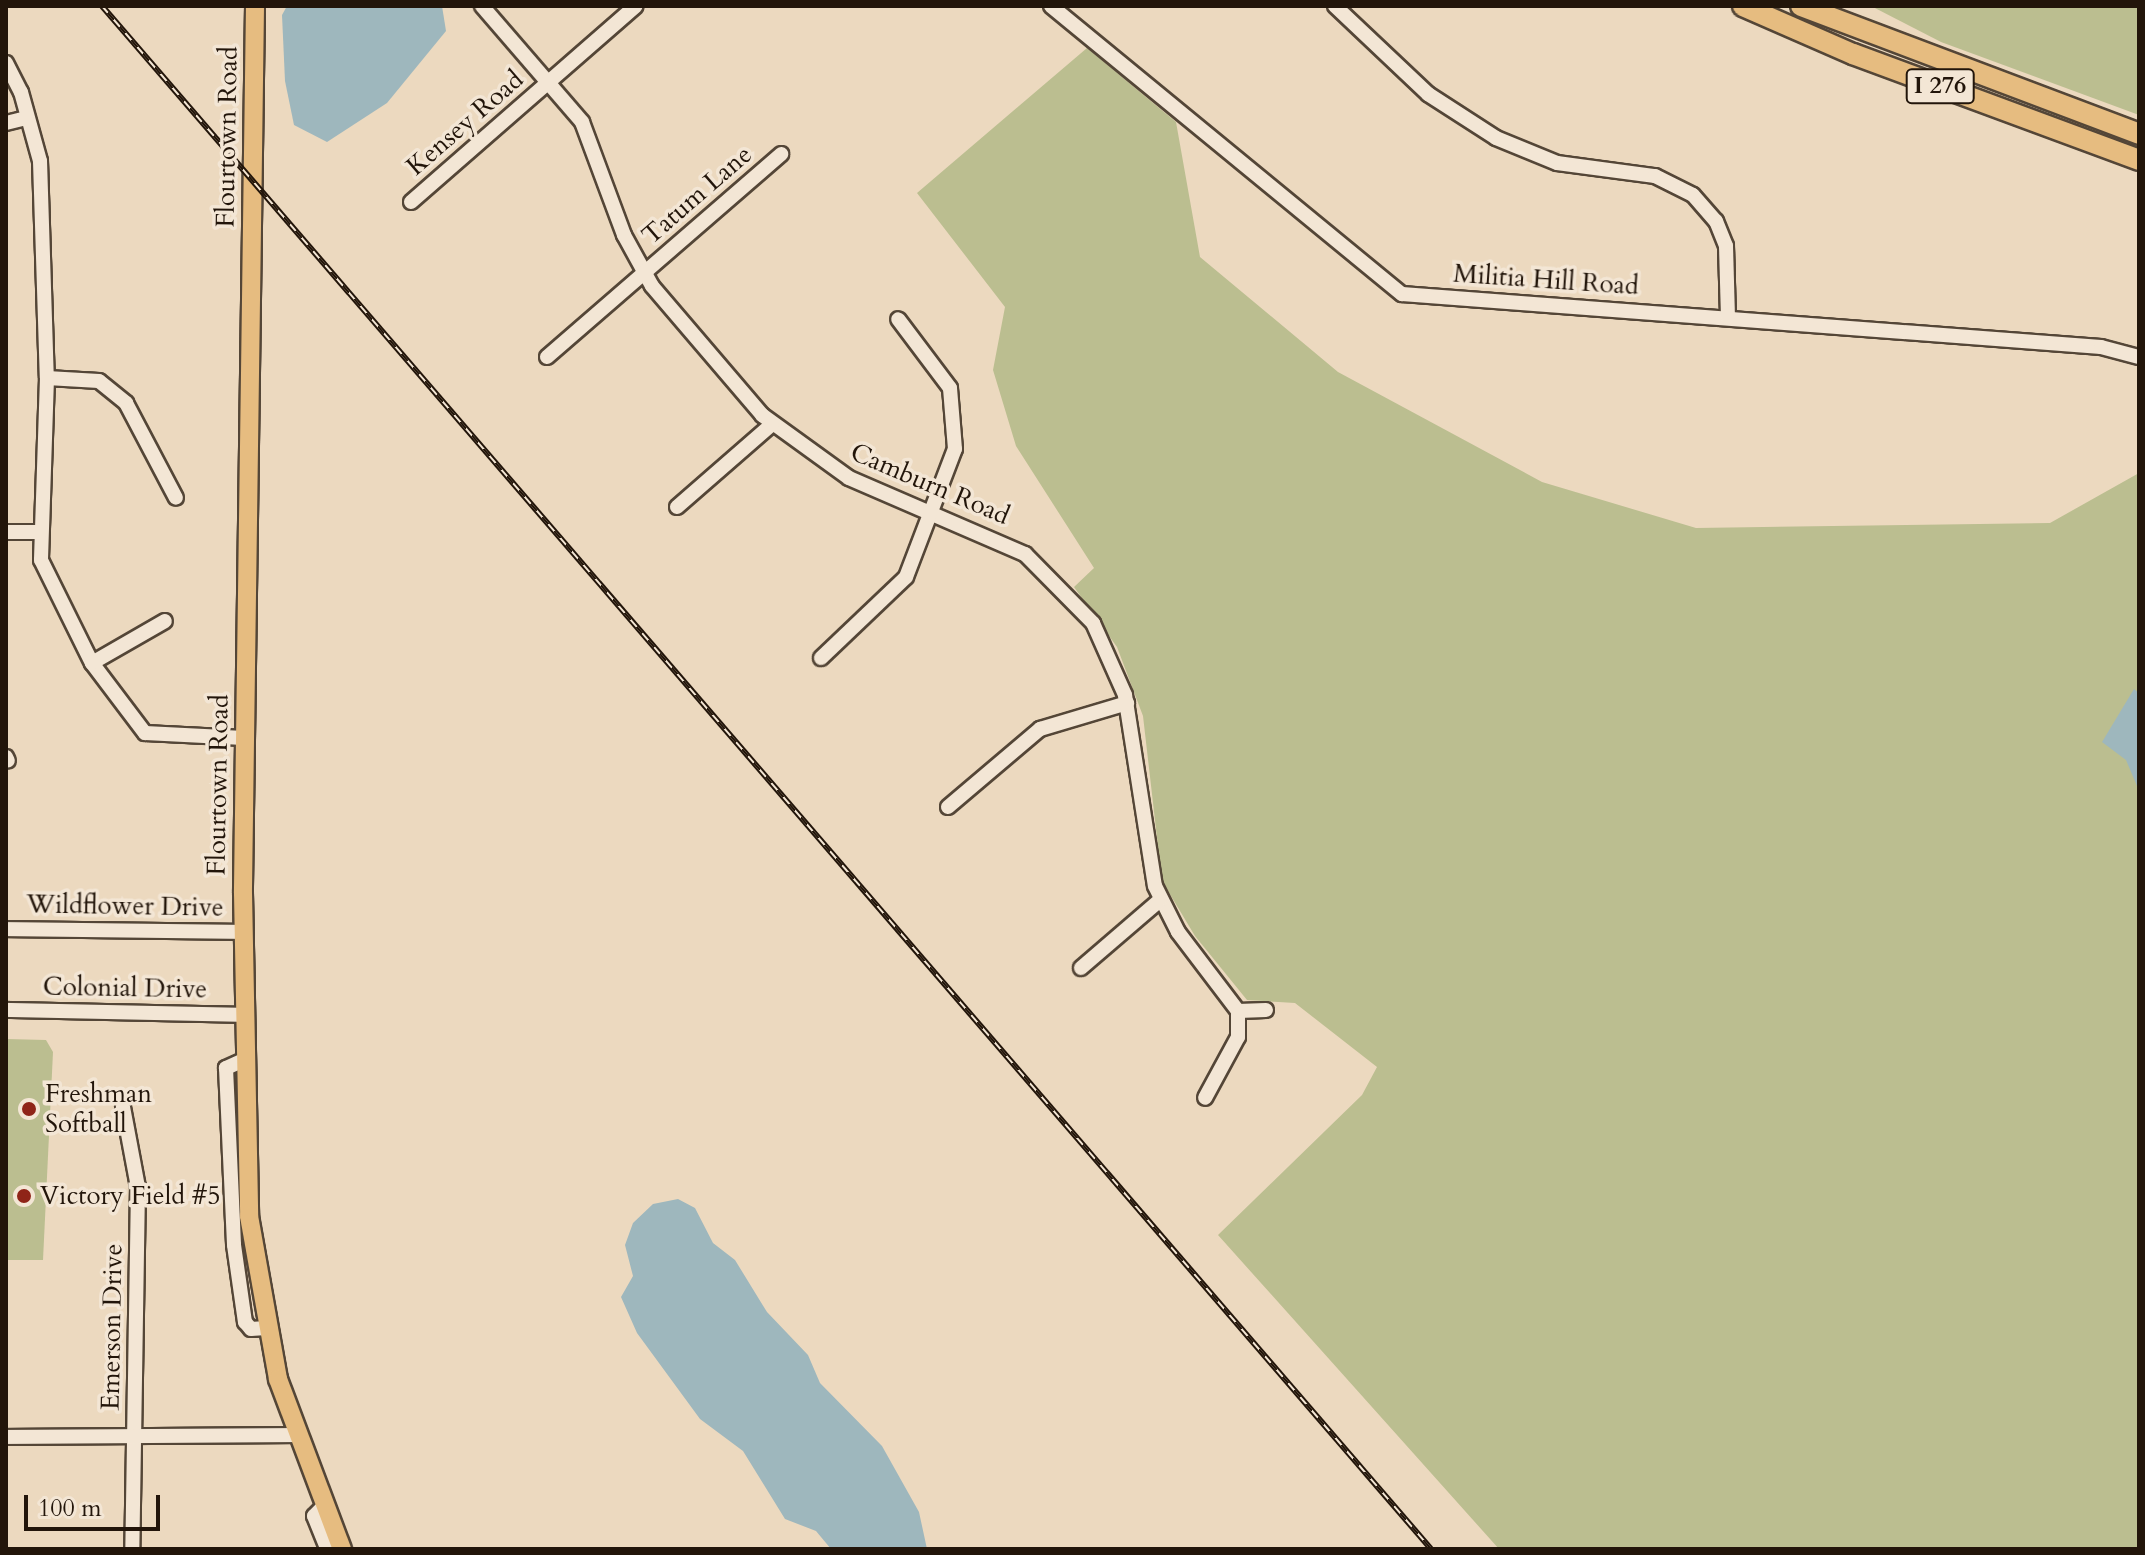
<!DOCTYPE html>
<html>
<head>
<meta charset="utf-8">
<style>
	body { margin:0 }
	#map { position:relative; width:2145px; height:1555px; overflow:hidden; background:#ecd9bf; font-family:Cardo,serif }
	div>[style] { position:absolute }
	.green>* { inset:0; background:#bbbe90 }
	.water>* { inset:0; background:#9eb7bd }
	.roads { filter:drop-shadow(2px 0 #544637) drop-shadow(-2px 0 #544637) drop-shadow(0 2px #544637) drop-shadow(0 -2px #544637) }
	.minor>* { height:14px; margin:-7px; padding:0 7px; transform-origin:7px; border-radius:7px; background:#f3e6d5 }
	.major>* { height:18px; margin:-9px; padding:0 9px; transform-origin:9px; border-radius:9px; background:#e6bc80 }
	.highway>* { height:20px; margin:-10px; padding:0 10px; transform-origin:10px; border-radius:10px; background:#e6bc80 }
	.rail>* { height:6px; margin-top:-3px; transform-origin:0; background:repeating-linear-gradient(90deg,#f3e6d5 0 9px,#22150a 0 18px); box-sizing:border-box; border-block:2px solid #22150a }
	.dots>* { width:22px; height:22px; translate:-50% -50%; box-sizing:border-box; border:4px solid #f3e6d5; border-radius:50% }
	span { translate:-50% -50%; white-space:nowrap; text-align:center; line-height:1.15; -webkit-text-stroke:7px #f3e6d5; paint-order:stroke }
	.shield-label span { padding:2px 6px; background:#f3e6d5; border:2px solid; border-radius:6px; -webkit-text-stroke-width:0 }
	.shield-label { font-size:24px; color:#22150a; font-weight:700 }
	.street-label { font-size:26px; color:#22150a }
	.poi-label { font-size:26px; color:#22150a }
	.left { translate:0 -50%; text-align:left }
	.frame { position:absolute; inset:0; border:8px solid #22150a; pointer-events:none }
	.scale { position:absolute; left:24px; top:1495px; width:136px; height:36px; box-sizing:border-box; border:4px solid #22150a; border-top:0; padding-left:10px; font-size:24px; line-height:28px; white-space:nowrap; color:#22150a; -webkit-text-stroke:6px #f3e6d5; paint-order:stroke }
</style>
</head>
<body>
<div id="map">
	<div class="green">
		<div style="clip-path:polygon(1871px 6px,2139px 6px,2139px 115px,1941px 42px)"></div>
		<div style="clip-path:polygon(1087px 48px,1176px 122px,1200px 257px,1338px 372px,1542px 482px,1696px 528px,2050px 523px,2139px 473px,2139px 1549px,1499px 1549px,1218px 1235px,1362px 1095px,1377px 1067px,1295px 1003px,1247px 1000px,1195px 936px,1162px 881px,1143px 716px,1117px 647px,1074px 587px,1094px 568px,1016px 446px,993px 370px,1005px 307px,917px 193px)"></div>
		<div style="clip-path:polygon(6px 1039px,46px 1040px,53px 1052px,43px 1260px,6px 1260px)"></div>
	</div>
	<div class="water">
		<div style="clip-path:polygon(287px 6px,442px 6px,446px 31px,387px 103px,327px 142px,294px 125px,285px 81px,282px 15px)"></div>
		<div style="clip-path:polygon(2134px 689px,2139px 693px,2137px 786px,2126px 760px,2102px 742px)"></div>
		<div style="clip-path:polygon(678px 1199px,695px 1208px,713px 1243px,735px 1260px,767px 1312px,808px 1355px,820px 1383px,882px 1446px,919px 1512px,927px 1549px,831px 1549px,816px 1531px,785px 1519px,743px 1451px,700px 1419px,637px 1333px,621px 1297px,633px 1276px,625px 1245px,633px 1223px,653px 1204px)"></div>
	</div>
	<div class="roads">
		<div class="minor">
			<div style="left:482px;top:6px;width:153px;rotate:49.2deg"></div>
			<div style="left:582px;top:122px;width:121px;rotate:69.6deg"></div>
			<div style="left:624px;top:235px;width:58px;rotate:61.2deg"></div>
			<div style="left:652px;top:286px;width:170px;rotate:49.5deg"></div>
			<div style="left:762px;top:415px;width:107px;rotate:35.9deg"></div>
			<div style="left:849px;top:478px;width:192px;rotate:23.4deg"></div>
			<div style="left:1025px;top:554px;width:97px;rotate:45.4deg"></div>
			<div style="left:1093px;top:623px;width:79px;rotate:66deg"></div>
			<div style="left:1125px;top:695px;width:193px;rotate:81.1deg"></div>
			<div style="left:1155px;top:886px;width:51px;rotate:63.4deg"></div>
			<div style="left:1178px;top:932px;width:99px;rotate:52.8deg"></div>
			<div style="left:1238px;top:1011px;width:26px;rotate:90deg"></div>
			<div style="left:1238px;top:1037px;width:69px;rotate:118.4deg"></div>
			<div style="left:1051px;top:6px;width:454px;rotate:39.4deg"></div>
			<div style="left:1402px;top:294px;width:701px;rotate:4.34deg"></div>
			<div style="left:2101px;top:347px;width:39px;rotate:15deg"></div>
			<div style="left:1335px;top:6px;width:128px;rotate:43.4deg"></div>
			<div style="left:1428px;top:94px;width:81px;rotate:32.9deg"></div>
			<div style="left:1496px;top:138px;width:66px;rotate:22.3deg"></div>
			<div style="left:1557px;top:163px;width:99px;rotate:7.6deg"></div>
			<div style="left:1655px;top:176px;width:42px;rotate:26.6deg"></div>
			<div style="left:1693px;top:195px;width:35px;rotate:49deg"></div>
			<div style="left:1716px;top:221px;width:27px;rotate:68deg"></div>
			<div style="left:1726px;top:246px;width:71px;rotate:88.4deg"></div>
			<div style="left:6px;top:63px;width:33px;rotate:63deg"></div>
			<div style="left:21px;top:92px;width:72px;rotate:74.6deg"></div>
			<div style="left:40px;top:161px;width:217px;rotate:88.2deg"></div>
			<div style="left:47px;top:378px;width:182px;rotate:91.9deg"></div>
			<div style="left:41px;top:560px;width:115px;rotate:63.7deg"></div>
			<div style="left:92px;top:663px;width:88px;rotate:52.9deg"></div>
			<div style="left:145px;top:733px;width:99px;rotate:2.9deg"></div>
			<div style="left:6px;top:123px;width:21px;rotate:-14deg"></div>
			<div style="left:411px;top:202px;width:298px;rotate:-41.1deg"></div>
			<div style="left:547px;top:357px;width:310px;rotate:-40.9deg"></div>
			<div style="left:47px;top:378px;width:52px;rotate:3.3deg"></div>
			<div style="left:99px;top:381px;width:35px;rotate:39deg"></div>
			<div style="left:126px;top:403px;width:107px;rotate:62.2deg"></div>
			<div style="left:677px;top:507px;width:126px;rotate:-41.1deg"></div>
			<div style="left:6px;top:532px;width:34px"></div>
			<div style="left:821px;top:658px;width:117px;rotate:-43.6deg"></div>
			<div style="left:906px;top:577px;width:137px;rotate:-69.1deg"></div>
			<div style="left:955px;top:449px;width:61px;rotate:-94.7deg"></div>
			<div style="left:950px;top:388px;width:86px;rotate:-127deg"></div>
			<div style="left:92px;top:663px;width:84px;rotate:-29.9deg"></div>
			<div style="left:6px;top:757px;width:4px;rotate:63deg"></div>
			<div style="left:948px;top:807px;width:121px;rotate:-40.3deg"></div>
			<div style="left:1040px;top:729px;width:91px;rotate:-16.6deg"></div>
			<div style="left:6px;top:929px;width:237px;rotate:0.7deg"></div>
			<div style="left:1081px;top:968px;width:104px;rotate:-40.7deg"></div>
			<div style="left:6px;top:1010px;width:237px;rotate:1.2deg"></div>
			<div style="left:1238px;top:1011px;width:28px;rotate:-2deg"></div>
			<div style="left:244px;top:1060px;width:20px;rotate:156deg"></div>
			<div style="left:226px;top:1068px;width:177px;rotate:87.4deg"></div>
			<div style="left:234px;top:1245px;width:78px;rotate:81.9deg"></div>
			<div style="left:245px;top:1322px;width:9px;rotate:49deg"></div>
			<div style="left:251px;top:1329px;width:15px;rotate:-4deg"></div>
			<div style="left:123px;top:1107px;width:81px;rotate:79.4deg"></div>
			<div style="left:138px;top:1187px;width:362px;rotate:90.9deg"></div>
			<div style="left:6px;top:1437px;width:289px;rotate:-0.4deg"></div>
			<div style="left:324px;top:1506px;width:14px;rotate:135deg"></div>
			<div style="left:314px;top:1516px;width:35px;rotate:68deg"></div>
		</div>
		<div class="major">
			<div style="left:255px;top:6px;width:887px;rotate:90.78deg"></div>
			<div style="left:243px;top:893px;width:323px;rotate:88.9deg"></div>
			<div style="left:249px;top:1216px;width:166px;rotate:79.9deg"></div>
			<div style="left:278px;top:1379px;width:182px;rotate:69.4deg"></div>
		</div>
		<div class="highway">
			<div style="left:1743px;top:6px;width:120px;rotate:23.6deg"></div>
			<div style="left:1853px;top:54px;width:305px;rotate:20.3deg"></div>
			<div style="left:1801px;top:6px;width:361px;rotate:20.7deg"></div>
		</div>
	</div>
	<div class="rail">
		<div style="left:102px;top:6px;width:2036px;rotate:49.26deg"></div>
	</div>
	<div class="dots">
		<div style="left:29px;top:1109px;background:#8f2418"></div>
		<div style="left:24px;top:1196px;background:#8f2418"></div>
	</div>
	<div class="shield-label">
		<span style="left:1940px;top:86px">I 276</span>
	</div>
	<div class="street-label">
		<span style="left:465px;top:123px;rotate:-41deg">Kensey Road</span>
		<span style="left:227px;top:137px;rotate:-89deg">Flourtown Road</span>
		<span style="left:697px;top:195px;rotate:-41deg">Tatum Lane</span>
		<span style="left:1546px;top:280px;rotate:4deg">Militia Hill Road</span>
		<span style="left:930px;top:484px;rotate:23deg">Camburn Road</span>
		<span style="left:218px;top:785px;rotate:-89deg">Flourtown Road</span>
		<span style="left:125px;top:906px;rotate:1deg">Wildflower Drive</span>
		<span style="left:125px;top:988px;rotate:1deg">Colonial Drive</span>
		<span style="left:112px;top:1327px;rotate:-89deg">Emerson Drive</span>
	</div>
	<div class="poi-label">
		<span class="left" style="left:45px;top:1109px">Freshman<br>Softball</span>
		<span class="left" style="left:40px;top:1196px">Victory Field #5</span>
	</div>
	<div class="frame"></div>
	<div class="scale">100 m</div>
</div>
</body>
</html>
